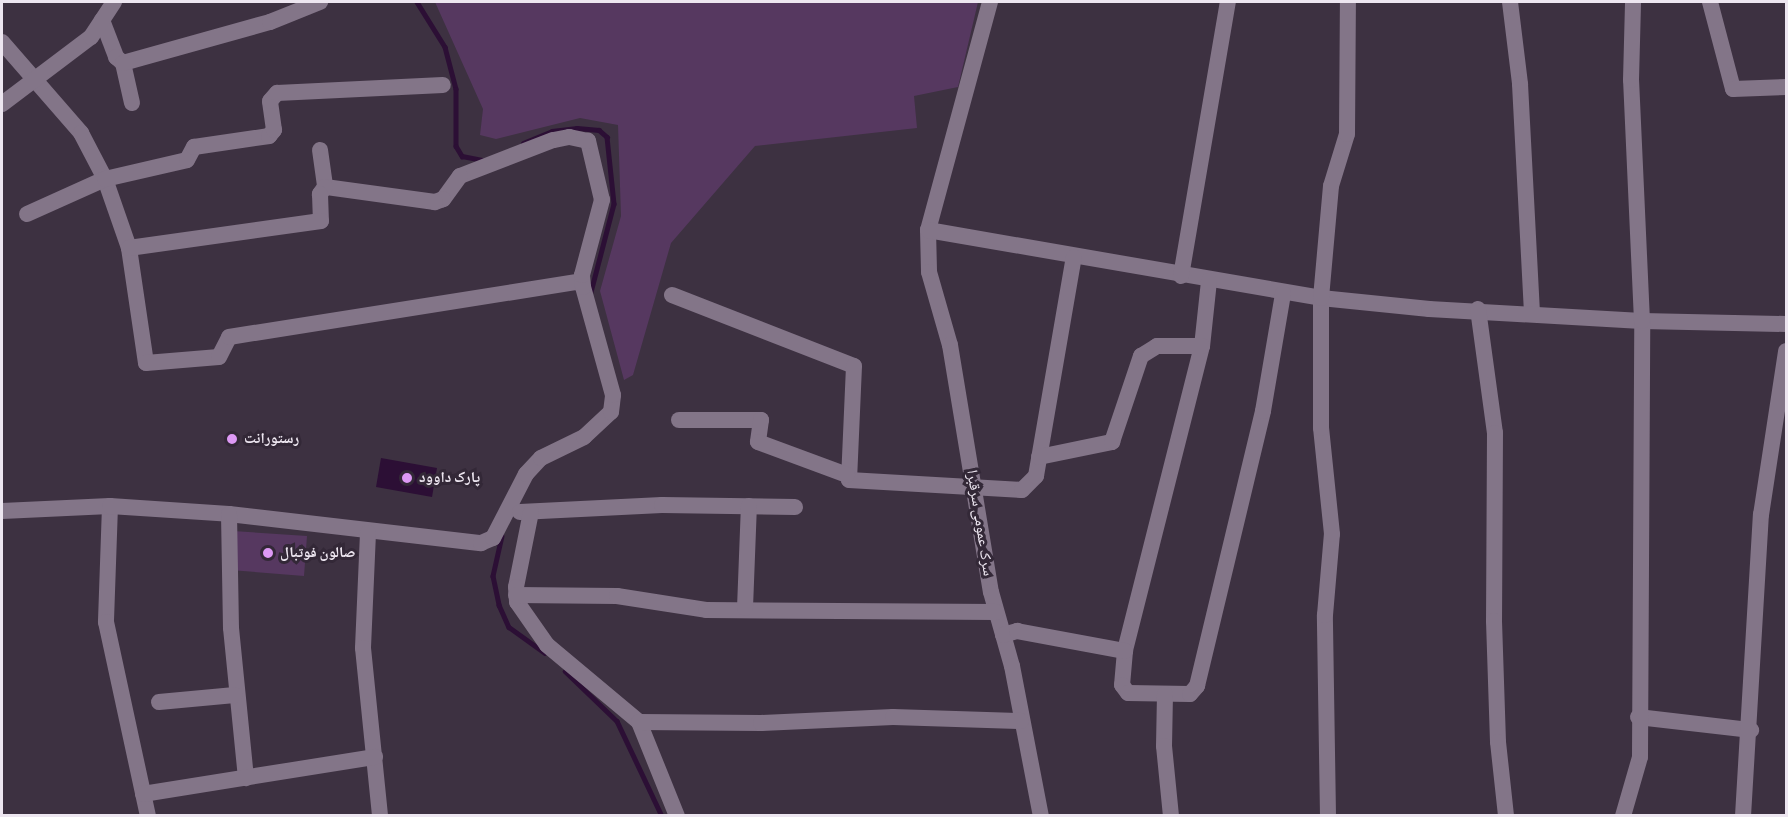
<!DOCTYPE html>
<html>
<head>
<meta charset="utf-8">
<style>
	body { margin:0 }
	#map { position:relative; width:1788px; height:817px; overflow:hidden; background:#3d3141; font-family:Bitter,"Noto Naskh Arabic",serif }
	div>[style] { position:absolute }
	.green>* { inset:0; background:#563860 }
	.water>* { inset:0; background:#2c0f35 }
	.stream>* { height:4.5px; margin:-2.25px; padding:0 2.25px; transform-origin:2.25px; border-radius:2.25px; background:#2c0f35 }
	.street>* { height:16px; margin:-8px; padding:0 8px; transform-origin:8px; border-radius:8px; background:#837588 }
	.dots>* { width:16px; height:16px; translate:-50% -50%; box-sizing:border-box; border:3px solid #332837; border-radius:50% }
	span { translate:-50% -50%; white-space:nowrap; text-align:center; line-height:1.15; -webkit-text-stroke:6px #332837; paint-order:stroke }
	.poi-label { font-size:15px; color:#ede6f0; font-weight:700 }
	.left { translate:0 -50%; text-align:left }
	.street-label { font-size:15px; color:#ede6f0 }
	.frame { position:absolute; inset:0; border:3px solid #ede6f0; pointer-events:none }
</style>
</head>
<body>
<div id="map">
	<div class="green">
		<div style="clip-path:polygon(435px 2px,978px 2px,958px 87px,914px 96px,917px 128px,755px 146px,671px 243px,633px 375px,624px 380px,600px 291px,621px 216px,618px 125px,580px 118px,496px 139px,480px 135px,483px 109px)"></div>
		<div style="clip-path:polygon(233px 531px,307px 536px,304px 576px,230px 570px)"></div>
	</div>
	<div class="water">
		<div style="clip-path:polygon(381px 458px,437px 468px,432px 497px,376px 487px)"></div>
	</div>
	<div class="stream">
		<div style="left:417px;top:2px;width:53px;rotate:58.1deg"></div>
		<div style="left:445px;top:47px;width:43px;rotate:75.3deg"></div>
		<div style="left:456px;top:89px;width:57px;rotate:90deg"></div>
		<div style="left:456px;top:146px;width:12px;rotate:59deg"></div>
		<div style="left:462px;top:156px;width:20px;rotate:11deg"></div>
		<div style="left:523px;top:143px;width:31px;rotate:-22deg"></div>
		<div style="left:552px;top:131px;width:25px;rotate:-7deg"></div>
		<div style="left:577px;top:128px;width:22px;rotate:5deg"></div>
		<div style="left:599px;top:130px;width:11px;rotate:41deg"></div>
		<div style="left:607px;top:137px;width:67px;rotate:84deg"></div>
		<div style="left:614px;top:204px;width:91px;rotate:104.6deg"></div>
		<div style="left:502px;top:536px;width:41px;rotate:102.7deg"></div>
		<div style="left:493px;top:576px;width:30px;rotate:78deg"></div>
		<div style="left:499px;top:605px;width:24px;rotate:66deg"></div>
		<div style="left:509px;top:627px;width:44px;rotate:35.8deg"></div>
		<div style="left:565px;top:671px;width:72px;rotate:43.9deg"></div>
		<div style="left:617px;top:721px;width:105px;rotate:64.7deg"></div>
	</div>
	<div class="street">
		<div style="left:990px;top:2px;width:236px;rotate:105.2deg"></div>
		<div style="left:928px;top:230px;width:42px;rotate:88.6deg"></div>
		<div style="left:929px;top:272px;width:76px;rotate:74deg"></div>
		<div style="left:950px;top:345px;width:250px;rotate:80.6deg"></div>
		<div style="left:991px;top:592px;width:77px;rotate:74.2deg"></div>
		<div style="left:1012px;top:666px;width:153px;rotate:79.1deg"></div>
		<div style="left:1510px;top:2px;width:83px;rotate:83deg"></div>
		<div style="left:1520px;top:84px;width:230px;rotate:87deg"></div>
		<div style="left:1710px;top:2px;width:90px;rotate:75.2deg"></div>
		<div style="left:1733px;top:89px;width:53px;rotate:-2.2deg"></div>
		<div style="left:102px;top:20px;width:40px;rotate:69deg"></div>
		<div style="left:116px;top:57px;width:9px;rotate:41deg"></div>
		<div style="left:123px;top:63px;width:41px;rotate:77.3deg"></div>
		<div style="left:2px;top:42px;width:121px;rotate:49deg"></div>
		<div style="left:81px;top:133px;width:52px;rotate:62.4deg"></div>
		<div style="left:105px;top:179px;width:73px;rotate:70.8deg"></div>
		<div style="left:129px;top:248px;width:116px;rotate:81.6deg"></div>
		<div style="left:146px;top:363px;width:73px;rotate:-4.7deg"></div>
		<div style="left:219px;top:357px;width:22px;rotate:-63deg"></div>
		<div style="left:229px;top:337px;width:357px;rotate:-9deg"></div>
		<div style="left:123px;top:63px;width:153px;rotate:-15.6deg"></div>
		<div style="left:270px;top:22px;width:54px;rotate:-21.8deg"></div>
		<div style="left:2px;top:104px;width:111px;rotate:-37deg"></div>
		<div style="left:91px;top:37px;width:42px;rotate:-56.7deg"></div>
		<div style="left:320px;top:150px;width:37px;rotate:82deg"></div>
		<div style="left:27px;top:214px;width:85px;rotate:-24.2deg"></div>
		<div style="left:105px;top:179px;width:84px;rotate:-13deg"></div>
		<div style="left:187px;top:160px;width:15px;rotate:-62deg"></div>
		<div style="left:194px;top:147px;width:76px;rotate:-8.3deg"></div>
		<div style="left:269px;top:136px;width:8px;rotate:-50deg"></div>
		<div style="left:274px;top:130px;width:29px;rotate:-98deg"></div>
		<div style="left:270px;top:101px;width:11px;rotate:-49deg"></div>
		<div style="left:277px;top:93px;width:166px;rotate:-2.8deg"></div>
		<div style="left:928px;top:230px;width:399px;rotate:9.8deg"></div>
		<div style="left:1321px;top:298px;width:109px;rotate:5.8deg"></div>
		<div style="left:1429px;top:309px;width:213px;rotate:3.2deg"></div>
		<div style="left:1642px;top:321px;width:144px;rotate:1.2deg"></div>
		<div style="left:1181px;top:276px;width:278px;rotate:-80.3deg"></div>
		<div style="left:1209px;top:281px;width:65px;rotate:96.1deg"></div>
		<div style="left:1202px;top:346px;width:315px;rotate:104.2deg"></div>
		<div style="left:1125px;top:651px;width:34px;rotate:95deg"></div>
		<div style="left:1122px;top:685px;width:10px;rotate:53deg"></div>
		<div style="left:1128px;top:693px;width:62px;rotate:0.9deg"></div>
		<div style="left:1190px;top:694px;width:11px;rotate:-49deg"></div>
		<div style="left:1197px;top:686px;width:283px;rotate:-76.5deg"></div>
		<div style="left:1263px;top:411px;width:119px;rotate:-80.3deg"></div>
		<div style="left:672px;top:295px;width:195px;rotate:21.3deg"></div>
		<div style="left:854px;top:366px;width:114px;rotate:92.5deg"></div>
		<div style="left:849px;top:480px;width:173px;rotate:3.3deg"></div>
		<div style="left:1022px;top:490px;width:20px;rotate:-45deg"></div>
		<div style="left:1036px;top:476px;width:222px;rotate:-80.2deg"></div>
		<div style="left:1478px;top:309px;width:125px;rotate:82.2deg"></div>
		<div style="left:1495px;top:433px;width:188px;rotate:90.3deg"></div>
		<div style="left:1494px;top:621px;width:121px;rotate:88.1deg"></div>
		<div style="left:1498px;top:742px;width:74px;rotate:83.8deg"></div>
		<div style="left:679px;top:420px;width:82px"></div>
		<div style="left:761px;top:420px;width:22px;rotate:98deg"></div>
		<div style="left:758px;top:442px;width:95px;rotate:20.3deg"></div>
		<div style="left:1039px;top:457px;width:75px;rotate:-11.6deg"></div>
		<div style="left:1112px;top:442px;width:91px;rotate:-71.4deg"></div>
		<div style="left:1141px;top:356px;width:19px;rotate:-32deg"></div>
		<div style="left:1157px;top:346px;width:45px"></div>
		<div style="left:110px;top:506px;width:116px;rotate:92deg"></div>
		<div style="left:106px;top:622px;width:198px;rotate:77.8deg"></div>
		<div style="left:2px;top:511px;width:108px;rotate:-2.7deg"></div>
		<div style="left:110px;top:506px;width:119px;rotate:3.8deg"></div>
		<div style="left:229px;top:514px;width:254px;rotate:6.6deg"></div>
		<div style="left:481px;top:543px;width:13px;rotate:-23deg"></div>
		<div style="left:493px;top:538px;width:72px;rotate:-62.7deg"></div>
		<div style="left:526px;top:474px;width:22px;rotate:-47deg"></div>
		<div style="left:541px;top:458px;width:48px;rotate:-26deg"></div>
		<div style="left:584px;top:437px;width:37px;rotate:-43deg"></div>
		<div style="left:611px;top:412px;width:17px;rotate:-83deg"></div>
		<div style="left:613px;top:395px;width:112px;rotate:-105.5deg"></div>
		<div style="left:583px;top:287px;width:12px;rotate:-95deg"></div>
		<div style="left:582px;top:275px;width:78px;rotate:-75.1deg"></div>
		<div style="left:602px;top:200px;width:61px;rotate:-103.3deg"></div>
		<div style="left:588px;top:141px;width:19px;rotate:-168deg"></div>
		<div style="left:569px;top:137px;width:16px;rotate:169deg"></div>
		<div style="left:553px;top:140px;width:100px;rotate:158.8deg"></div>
		<div style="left:460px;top:176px;width:29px;rotate:126deg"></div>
		<div style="left:443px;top:199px;width:9px;rotate:159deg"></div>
		<div style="left:435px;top:202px;width:111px;rotate:-172.2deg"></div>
		<div style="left:325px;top:187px;width:9px;rotate:126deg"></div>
		<div style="left:320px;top:194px;width:27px;rotate:88deg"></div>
		<div style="left:321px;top:221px;width:194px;rotate:172deg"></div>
		<div style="left:520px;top:512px;width:142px;rotate:-2.8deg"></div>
		<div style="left:662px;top:505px;width:133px;rotate:0.9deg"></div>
		<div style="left:531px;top:512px;width:76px;rotate:101.3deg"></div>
		<div style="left:516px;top:587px;width:15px;rotate:86deg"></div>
		<div style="left:517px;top:602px;width:52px;rotate:55.1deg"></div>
		<div style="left:547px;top:645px;width:120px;rotate:39.9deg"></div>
		<div style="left:639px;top:722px;width:101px;rotate:68deg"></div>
		<div style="left:229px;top:514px;width:114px;rotate:89deg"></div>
		<div style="left:231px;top:628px;width:151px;rotate:84.3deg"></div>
		<div style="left:368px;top:533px;width:115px;rotate:92.5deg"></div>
		<div style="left:363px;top:648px;width:169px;rotate:84.2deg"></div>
		<div style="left:516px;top:595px;width:101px;rotate:0.6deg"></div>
		<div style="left:617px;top:596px;width:90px;rotate:8.9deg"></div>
		<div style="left:706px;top:610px;width:290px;rotate:0.4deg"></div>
		<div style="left:745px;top:608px;width:102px;rotate:-87.8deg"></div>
		<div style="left:1003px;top:635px;width:15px;rotate:-16deg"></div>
		<div style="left:1017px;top:631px;width:110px;rotate:10.5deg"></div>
		<div style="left:1165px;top:694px;width:52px;rotate:91.1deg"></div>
		<div style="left:1164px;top:746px;width:70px;rotate:84.3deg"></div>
		<div style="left:159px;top:702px;width:76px;rotate:-5.3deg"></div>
		<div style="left:1638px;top:717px;width:114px;rotate:6.6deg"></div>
		<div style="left:639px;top:722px;width:122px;rotate:0.5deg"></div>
		<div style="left:761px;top:723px;width:132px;rotate:-2.6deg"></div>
		<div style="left:893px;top:717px;width:128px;rotate:1.8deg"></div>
		<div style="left:143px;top:794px;width:235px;rotate:-9.1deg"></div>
		<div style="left:1328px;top:816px;width:201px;rotate:-90.9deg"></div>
		<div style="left:1325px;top:615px;width:81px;rotate:-85.1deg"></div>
		<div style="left:1332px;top:534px;width:107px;rotate:-95.9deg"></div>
		<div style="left:1321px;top:428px;width:130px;rotate:-90deg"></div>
		<div style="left:1321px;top:298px;width:112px;rotate:-84.9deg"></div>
		<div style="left:1331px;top:186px;width:54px;rotate:-72.9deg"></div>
		<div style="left:1347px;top:134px;width:132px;rotate:-89.6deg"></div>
		<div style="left:1623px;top:816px;width:61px;rotate:-73.9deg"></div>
		<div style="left:1640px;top:757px;width:436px;rotate:-89.7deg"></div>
		<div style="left:1642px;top:321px;width:241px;rotate:-92.6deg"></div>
		<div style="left:1631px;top:80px;width:78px;rotate:-88.5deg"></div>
		<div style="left:1743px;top:816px;width:302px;rotate:-86.6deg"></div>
		<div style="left:1761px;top:515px;width:166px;rotate:-81.3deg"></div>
	</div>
	<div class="dots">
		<div style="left:232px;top:439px;background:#dd99f4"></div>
		<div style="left:407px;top:478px;background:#dd99f4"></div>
		<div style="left:268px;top:553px;background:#dd99f4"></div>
	</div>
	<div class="poi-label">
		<span class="left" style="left:244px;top:439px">رستورانت</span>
		<span class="left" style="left:419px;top:478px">پارک داوود</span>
		<span class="left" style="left:280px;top:553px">صالون فوتبال</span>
	</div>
	<div class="street-label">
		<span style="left:980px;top:523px;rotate:81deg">سرک عمومی سرقبرا</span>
	</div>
	<div class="frame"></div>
</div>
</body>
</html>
